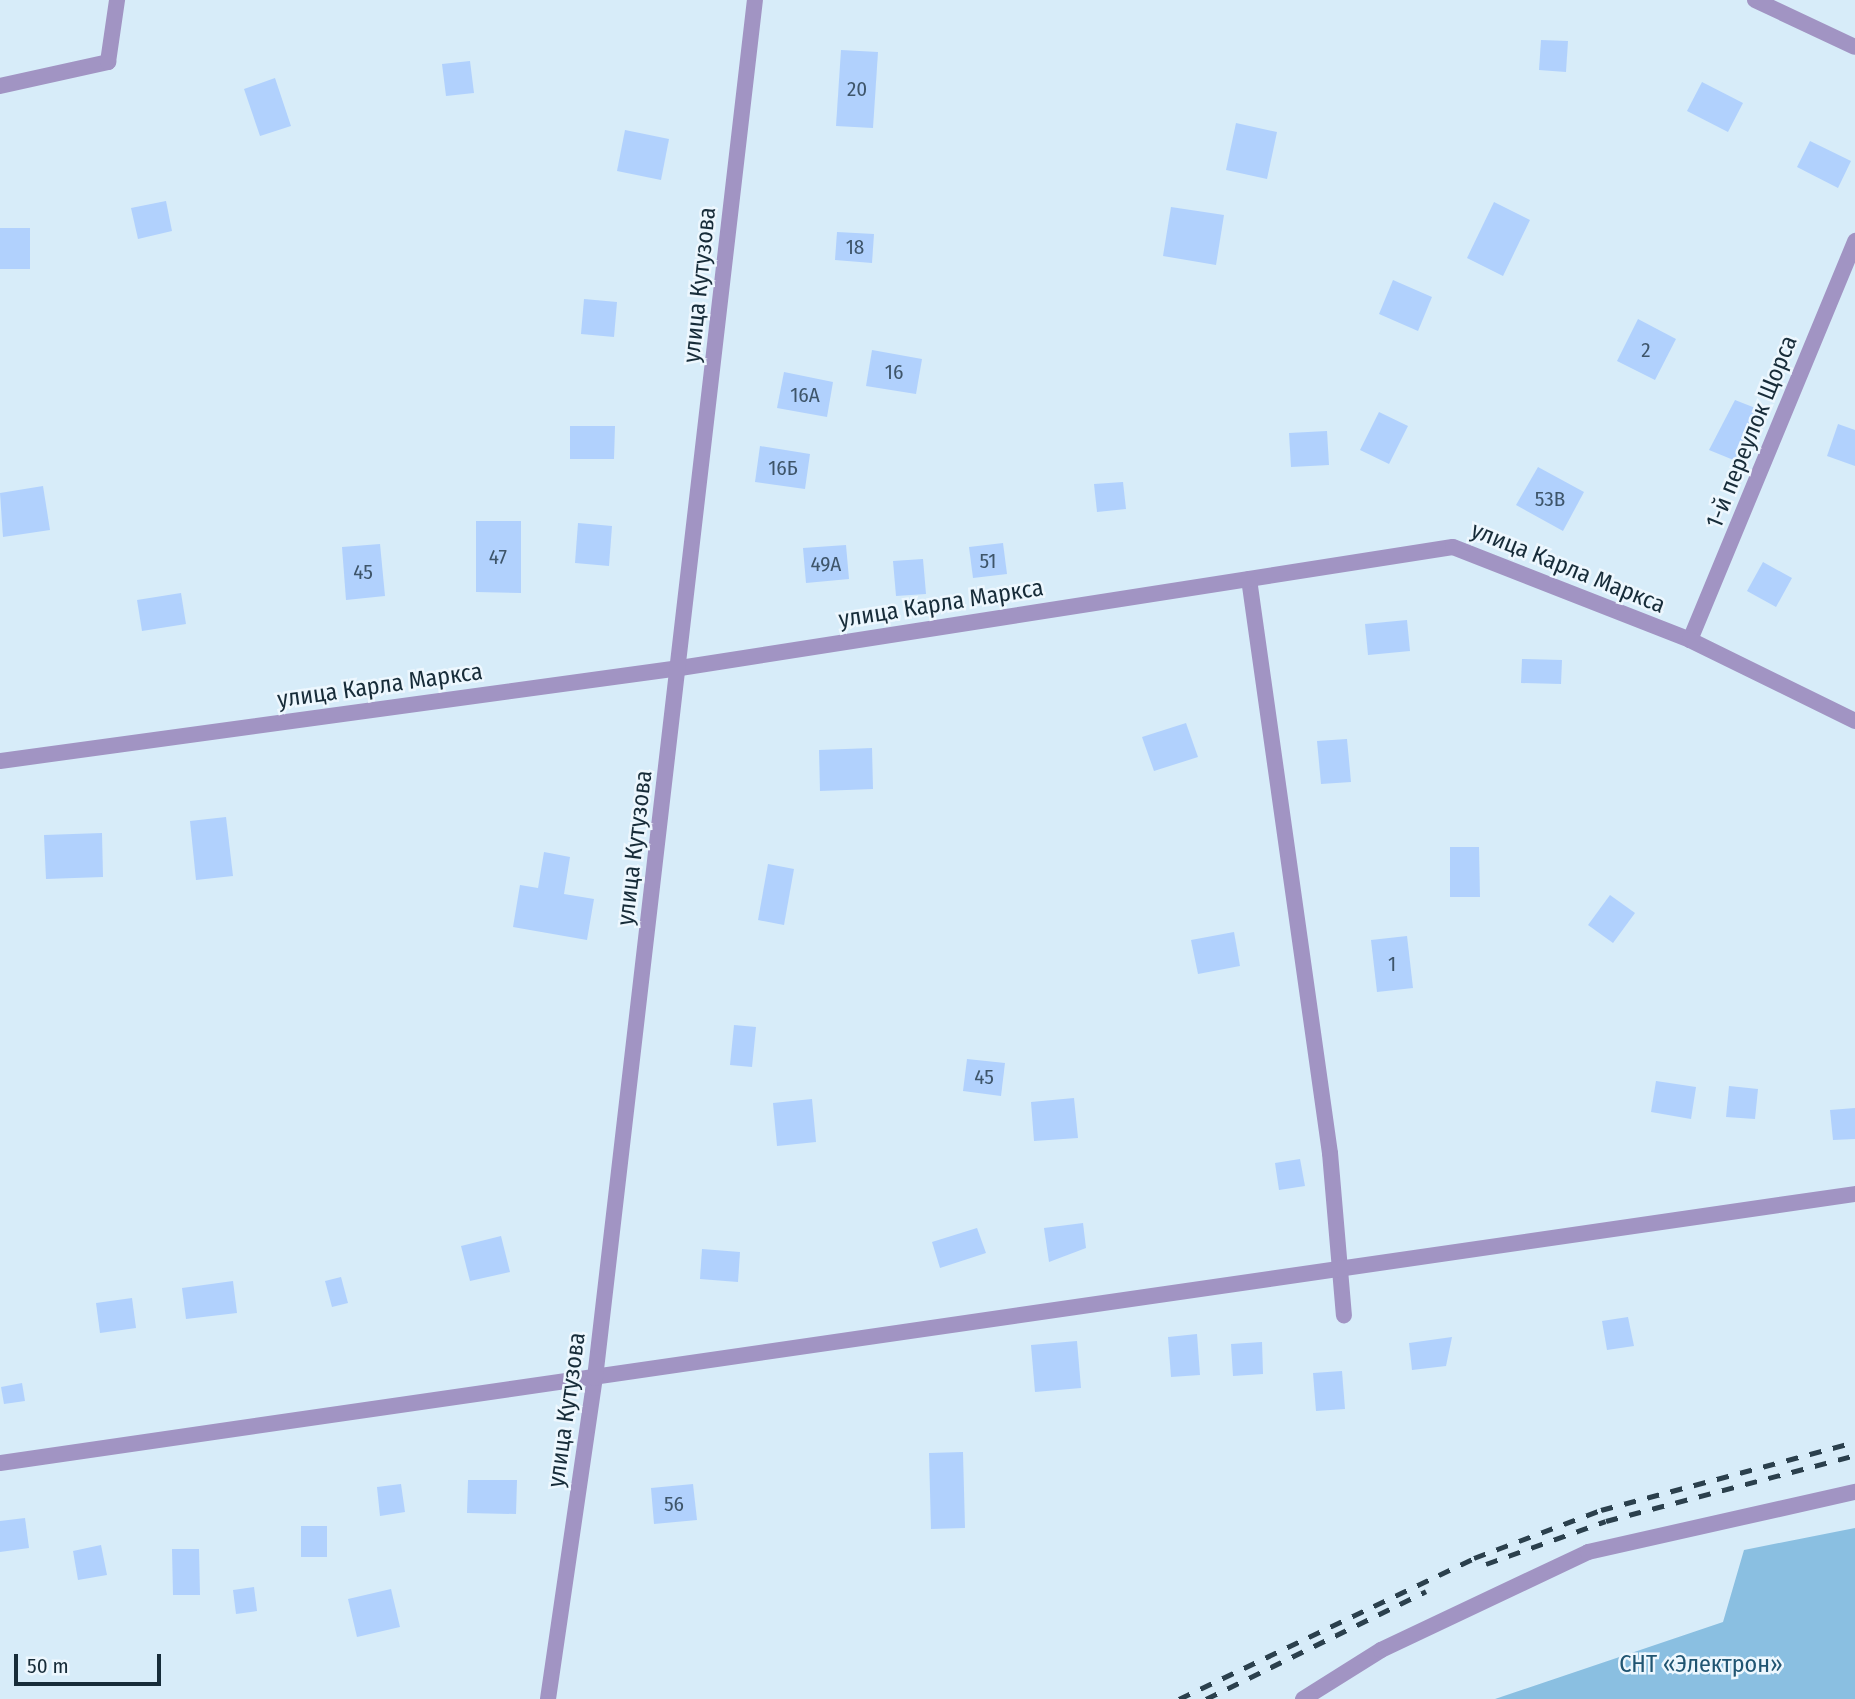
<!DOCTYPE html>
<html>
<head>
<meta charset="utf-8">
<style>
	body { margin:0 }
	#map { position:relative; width:1855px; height:1699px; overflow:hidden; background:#d7ecf9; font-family:"Fira Sans Condensed",sans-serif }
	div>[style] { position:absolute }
	.green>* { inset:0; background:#8abfe1 }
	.building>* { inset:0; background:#b1d1fd }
	.minor>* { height:16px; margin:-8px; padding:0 8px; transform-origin:8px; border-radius:8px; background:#a194c3 }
	.rail>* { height:5px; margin-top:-2.5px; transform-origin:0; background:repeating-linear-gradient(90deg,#2b404d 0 12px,transparent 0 24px) }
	span { translate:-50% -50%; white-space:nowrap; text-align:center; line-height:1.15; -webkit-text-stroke:5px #edf7fe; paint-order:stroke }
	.number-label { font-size:21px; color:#3e556a }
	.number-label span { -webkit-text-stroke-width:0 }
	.street-label { font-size:24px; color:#172c39 }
	.park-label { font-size:24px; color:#205572 }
	.scale { position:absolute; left:14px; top:1654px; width:147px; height:32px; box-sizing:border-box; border:4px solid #172c39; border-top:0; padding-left:9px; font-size:21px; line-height:24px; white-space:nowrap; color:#172c39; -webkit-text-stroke:5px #edf7fe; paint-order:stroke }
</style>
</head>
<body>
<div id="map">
	<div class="green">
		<div style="clip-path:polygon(1855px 1528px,1855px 1699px,1495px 1699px,1723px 1622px,1744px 1550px)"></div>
	</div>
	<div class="building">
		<div style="clip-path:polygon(1541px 40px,1568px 41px,1566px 72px,1539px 70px)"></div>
		<div style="clip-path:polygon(841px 50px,878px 52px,873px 128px,836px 126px)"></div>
		<div style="clip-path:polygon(470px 61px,474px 93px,446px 96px,442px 64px)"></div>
		<div style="clip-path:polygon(275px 78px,291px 126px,260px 136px,244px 89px)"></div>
		<div style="clip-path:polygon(1702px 82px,1743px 103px,1728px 132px,1687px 111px)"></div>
		<div style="clip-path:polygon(1236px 123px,1277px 132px,1267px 179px,1226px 170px)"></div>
		<div style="clip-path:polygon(625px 130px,669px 139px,661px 180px,617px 171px)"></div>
		<div style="clip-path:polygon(1810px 141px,1851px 161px,1838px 188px,1797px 167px)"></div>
		<div style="clip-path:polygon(166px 201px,172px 231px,138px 239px,131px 208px)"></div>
		<div style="clip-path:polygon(1494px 202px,1530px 220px,1503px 276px,1467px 258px)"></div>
		<div style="clip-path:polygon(1171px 207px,1224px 215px,1216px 265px,1163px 256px)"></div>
		<div style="clip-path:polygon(0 228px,30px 228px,30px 269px,0 269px)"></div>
		<div style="clip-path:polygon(837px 232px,874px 234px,872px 263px,835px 260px)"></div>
		<div style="clip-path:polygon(1393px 280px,1432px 297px,1418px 331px,1379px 314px)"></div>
		<div style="clip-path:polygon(584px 299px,617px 302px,614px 337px,581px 334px)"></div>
		<div style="clip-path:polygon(1638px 319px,1676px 339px,1655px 380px,1617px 361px)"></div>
		<div style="clip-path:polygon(872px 350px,922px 359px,916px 394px,866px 386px)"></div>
		<div style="clip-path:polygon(784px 372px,833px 382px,827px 417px,777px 408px)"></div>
		<div style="clip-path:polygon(1735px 400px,1763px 411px,1736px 461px,1709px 450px)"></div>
		<div style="clip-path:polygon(1379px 412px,1408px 426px,1389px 464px,1360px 450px)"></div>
		<div style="clip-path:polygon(1838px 424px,1855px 430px,1855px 466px,1827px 456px)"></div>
		<div style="clip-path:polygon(570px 426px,615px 426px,614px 459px,570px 459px)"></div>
		<div style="clip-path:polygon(1327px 431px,1329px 465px,1291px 467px,1289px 433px)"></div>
		<div style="clip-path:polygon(760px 446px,810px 454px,805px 489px,755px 482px)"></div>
		<div style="clip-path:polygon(1538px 467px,1584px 492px,1563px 531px,1516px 505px)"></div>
		<div style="clip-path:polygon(1123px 482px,1126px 509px,1097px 512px,1094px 484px)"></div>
		<div style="clip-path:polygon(43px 486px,50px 530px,3px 537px,0 493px)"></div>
		<div style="clip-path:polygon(476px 521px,521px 521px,521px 593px,476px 592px)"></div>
		<div style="clip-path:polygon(578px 523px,612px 526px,609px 566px,575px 563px)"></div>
		<div style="clip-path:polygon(1003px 543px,1007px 574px,973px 578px,969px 547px)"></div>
		<div style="clip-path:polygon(380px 544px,385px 596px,346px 600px,342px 547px)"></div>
		<div style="clip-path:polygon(846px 545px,849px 579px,806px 583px,803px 548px)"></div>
		<div style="clip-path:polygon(923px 559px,926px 594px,896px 596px,893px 561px)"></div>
		<div style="clip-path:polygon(1763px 562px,1792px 578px,1776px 607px,1747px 591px)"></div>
		<div style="clip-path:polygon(181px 593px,186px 624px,142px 631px,137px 600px)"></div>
		<div style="clip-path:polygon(1407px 620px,1410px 651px,1368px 655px,1365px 624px)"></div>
		<div style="clip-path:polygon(1522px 659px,1562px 660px,1561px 684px,1521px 683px)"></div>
		<div style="clip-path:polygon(1186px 723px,1198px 757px,1154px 771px,1142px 737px)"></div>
		<div style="clip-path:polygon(1347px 739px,1351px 782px,1321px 784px,1317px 741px)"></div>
		<div style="clip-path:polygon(872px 748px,873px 789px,820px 791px,819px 750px)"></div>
		<div style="clip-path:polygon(226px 817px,233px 876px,196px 880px,190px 821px)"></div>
		<div style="clip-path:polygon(102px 833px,103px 877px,46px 879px,44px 835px)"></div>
		<div style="clip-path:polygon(1450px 847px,1479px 847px,1480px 897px,1450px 897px)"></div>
		<div style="clip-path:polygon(544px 852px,570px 857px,564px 894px,594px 899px,587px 940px,513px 927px,520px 885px,538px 888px)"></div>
		<div style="clip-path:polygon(768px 864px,794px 869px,784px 925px,758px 920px)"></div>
		<div style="clip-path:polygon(1610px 895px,1635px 913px,1613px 943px,1588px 925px)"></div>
		<div style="clip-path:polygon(1234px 932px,1240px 966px,1198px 974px,1191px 940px)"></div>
		<div style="clip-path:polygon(1407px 936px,1413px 988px,1377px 992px,1371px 940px)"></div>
		<div style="clip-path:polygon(734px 1025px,756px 1027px,752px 1067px,730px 1065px)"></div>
		<div style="clip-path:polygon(967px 1059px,1005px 1063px,1001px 1096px,963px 1091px)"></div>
		<div style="clip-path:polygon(1656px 1081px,1696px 1087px,1691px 1119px,1651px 1112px)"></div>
		<div style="clip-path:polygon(1729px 1086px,1758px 1089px,1755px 1119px,1726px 1117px)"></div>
		<div style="clip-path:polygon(1074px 1098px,1078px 1138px,1034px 1141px,1031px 1102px)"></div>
		<div style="clip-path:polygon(812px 1099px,816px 1142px,777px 1146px,773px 1103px)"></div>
		<div style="clip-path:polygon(1855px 1108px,1855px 1139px,1833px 1140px,1830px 1110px)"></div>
		<div style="clip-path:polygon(1300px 1159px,1305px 1186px,1279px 1190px,1275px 1163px)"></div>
		<div style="clip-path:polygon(1083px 1223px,1086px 1248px,1049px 1262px,1044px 1228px)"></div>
		<div style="clip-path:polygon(977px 1228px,986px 1253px,940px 1268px,932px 1242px)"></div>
		<div style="clip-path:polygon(501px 1236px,510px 1272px,470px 1281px,461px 1246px)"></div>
		<div style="clip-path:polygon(702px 1249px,740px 1252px,738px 1282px,700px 1279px)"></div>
		<div style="clip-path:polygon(341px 1277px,348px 1303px,332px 1307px,325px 1281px)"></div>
		<div style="clip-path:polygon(233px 1281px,237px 1313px,186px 1319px,182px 1288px)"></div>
		<div style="clip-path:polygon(132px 1298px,136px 1328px,100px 1333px,96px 1303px)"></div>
		<div style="clip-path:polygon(1628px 1317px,1634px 1346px,1607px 1350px,1602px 1321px)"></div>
		<div style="clip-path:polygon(1197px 1334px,1200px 1375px,1171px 1377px,1168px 1337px)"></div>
		<div style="clip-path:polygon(1452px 1337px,1446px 1366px,1412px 1370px,1409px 1343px)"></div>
		<div style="clip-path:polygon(1077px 1341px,1081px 1388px,1035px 1392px,1031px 1345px)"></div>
		<div style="clip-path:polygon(1262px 1342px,1263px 1374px,1233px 1376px,1231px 1344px)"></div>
		<div style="clip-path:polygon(1342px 1371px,1345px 1409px,1316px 1411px,1313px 1373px)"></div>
		<div style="clip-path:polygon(22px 1383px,25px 1401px,4px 1404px,1px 1387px)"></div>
		<div style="clip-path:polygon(963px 1452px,965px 1528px,931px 1529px,929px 1453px)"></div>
		<div style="clip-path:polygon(468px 1480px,517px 1480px,516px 1514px,467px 1513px)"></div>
		<div style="clip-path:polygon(401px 1484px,405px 1512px,380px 1516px,377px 1487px)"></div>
		<div style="clip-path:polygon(693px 1484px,697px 1520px,654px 1524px,651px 1488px)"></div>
		<div style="clip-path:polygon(25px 1518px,29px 1548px,0 1552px,0 1521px)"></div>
		<div style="clip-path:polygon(301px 1526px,327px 1526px,327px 1557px,301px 1557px)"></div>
		<div style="clip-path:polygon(101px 1545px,107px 1575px,78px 1580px,73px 1551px)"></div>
		<div style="clip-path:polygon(172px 1549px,199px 1549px,200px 1595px,173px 1595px)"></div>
		<div style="clip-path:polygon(254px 1587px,257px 1611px,236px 1614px,233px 1590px)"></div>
		<div style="clip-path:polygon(391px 1589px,400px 1627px,357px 1637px,348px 1599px)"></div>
	</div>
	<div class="minor">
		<div style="left:1755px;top:0;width:110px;rotate:25.2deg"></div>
		<div style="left:0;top:86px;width:111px;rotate:-12.5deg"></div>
		<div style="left:108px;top:62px;width:63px;rotate:-81.7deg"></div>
		<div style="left:1249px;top:579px;width:580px;rotate:81.97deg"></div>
		<div style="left:1330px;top:1153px;width:163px;rotate:85.1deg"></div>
		<div style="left:1690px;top:640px;width:432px;rotate:-67.5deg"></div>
		<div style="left:0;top:761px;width:686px;rotate:-7.79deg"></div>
		<div style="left:680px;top:668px;width:782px;rotate:-8.9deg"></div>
		<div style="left:1453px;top:547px;width:255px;rotate:21.4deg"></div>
		<div style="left:1690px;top:640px;width:184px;rotate:26.1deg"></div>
		<div style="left:0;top:1463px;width:1874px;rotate:-8.25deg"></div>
		<div style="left:548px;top:1699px;width:324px;rotate:-81.7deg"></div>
		<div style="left:595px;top:1378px;width:1387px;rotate:-83.38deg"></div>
		<div style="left:1303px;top:1699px;width:92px;rotate:-32.1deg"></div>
		<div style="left:1381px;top:1650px;width:229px;rotate:-25.3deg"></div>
		<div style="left:1588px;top:1552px;width:274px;rotate:-12.7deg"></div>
	</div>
	<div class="rail">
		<div style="left:1486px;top:1564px;width:127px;rotate:-19.7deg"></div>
		<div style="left:1606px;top:1521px;width:258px;rotate:-14.8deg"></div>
		<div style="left:1179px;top:1699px;width:327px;rotate:-25.5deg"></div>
		<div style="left:1474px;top:1558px;width:136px;rotate:-20.7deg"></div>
		<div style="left:1601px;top:1510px;width:263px;rotate:-15deg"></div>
		<div style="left:1206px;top:1699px;width:245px;rotate:-26.1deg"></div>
	</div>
	<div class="number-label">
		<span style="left:857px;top:89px">20</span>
		<span style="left:855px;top:247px">18</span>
		<span style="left:1646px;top:350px">2</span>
		<span style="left:894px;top:372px">16</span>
		<span style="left:805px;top:395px">16А</span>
		<span style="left:783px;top:468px">16Б</span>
		<span style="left:1550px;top:499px">53В</span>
		<span style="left:498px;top:557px">47</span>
		<span style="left:988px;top:561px">51</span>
		<span style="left:826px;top:564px">49А</span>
		<span style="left:363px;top:572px">45</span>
		<span style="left:1392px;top:964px">1</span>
		<span style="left:984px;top:1077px">45</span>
		<span style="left:674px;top:1504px">56</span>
	</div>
	<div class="street-label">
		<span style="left:700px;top:285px;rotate:-84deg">улица Кутузова</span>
		<span style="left:1752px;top:432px;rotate:-68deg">1-й переулок Щорса</span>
		<span style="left:1568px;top:568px;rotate:22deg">улица Карла Маркса</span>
		<span style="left:941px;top:604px;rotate:-9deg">улица Карла Маркса</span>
		<span style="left:380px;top:686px;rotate:-8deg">улица Карла Маркса</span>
		<span style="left:635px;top:848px;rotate:-83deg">улица Кутузова</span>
		<span style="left:567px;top:1410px;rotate:-82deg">улица Кутузова</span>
	</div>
	<div class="park-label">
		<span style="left:1701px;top:1665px">СНТ «Электрон»</span>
	</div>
	<div class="scale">50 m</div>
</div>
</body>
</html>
